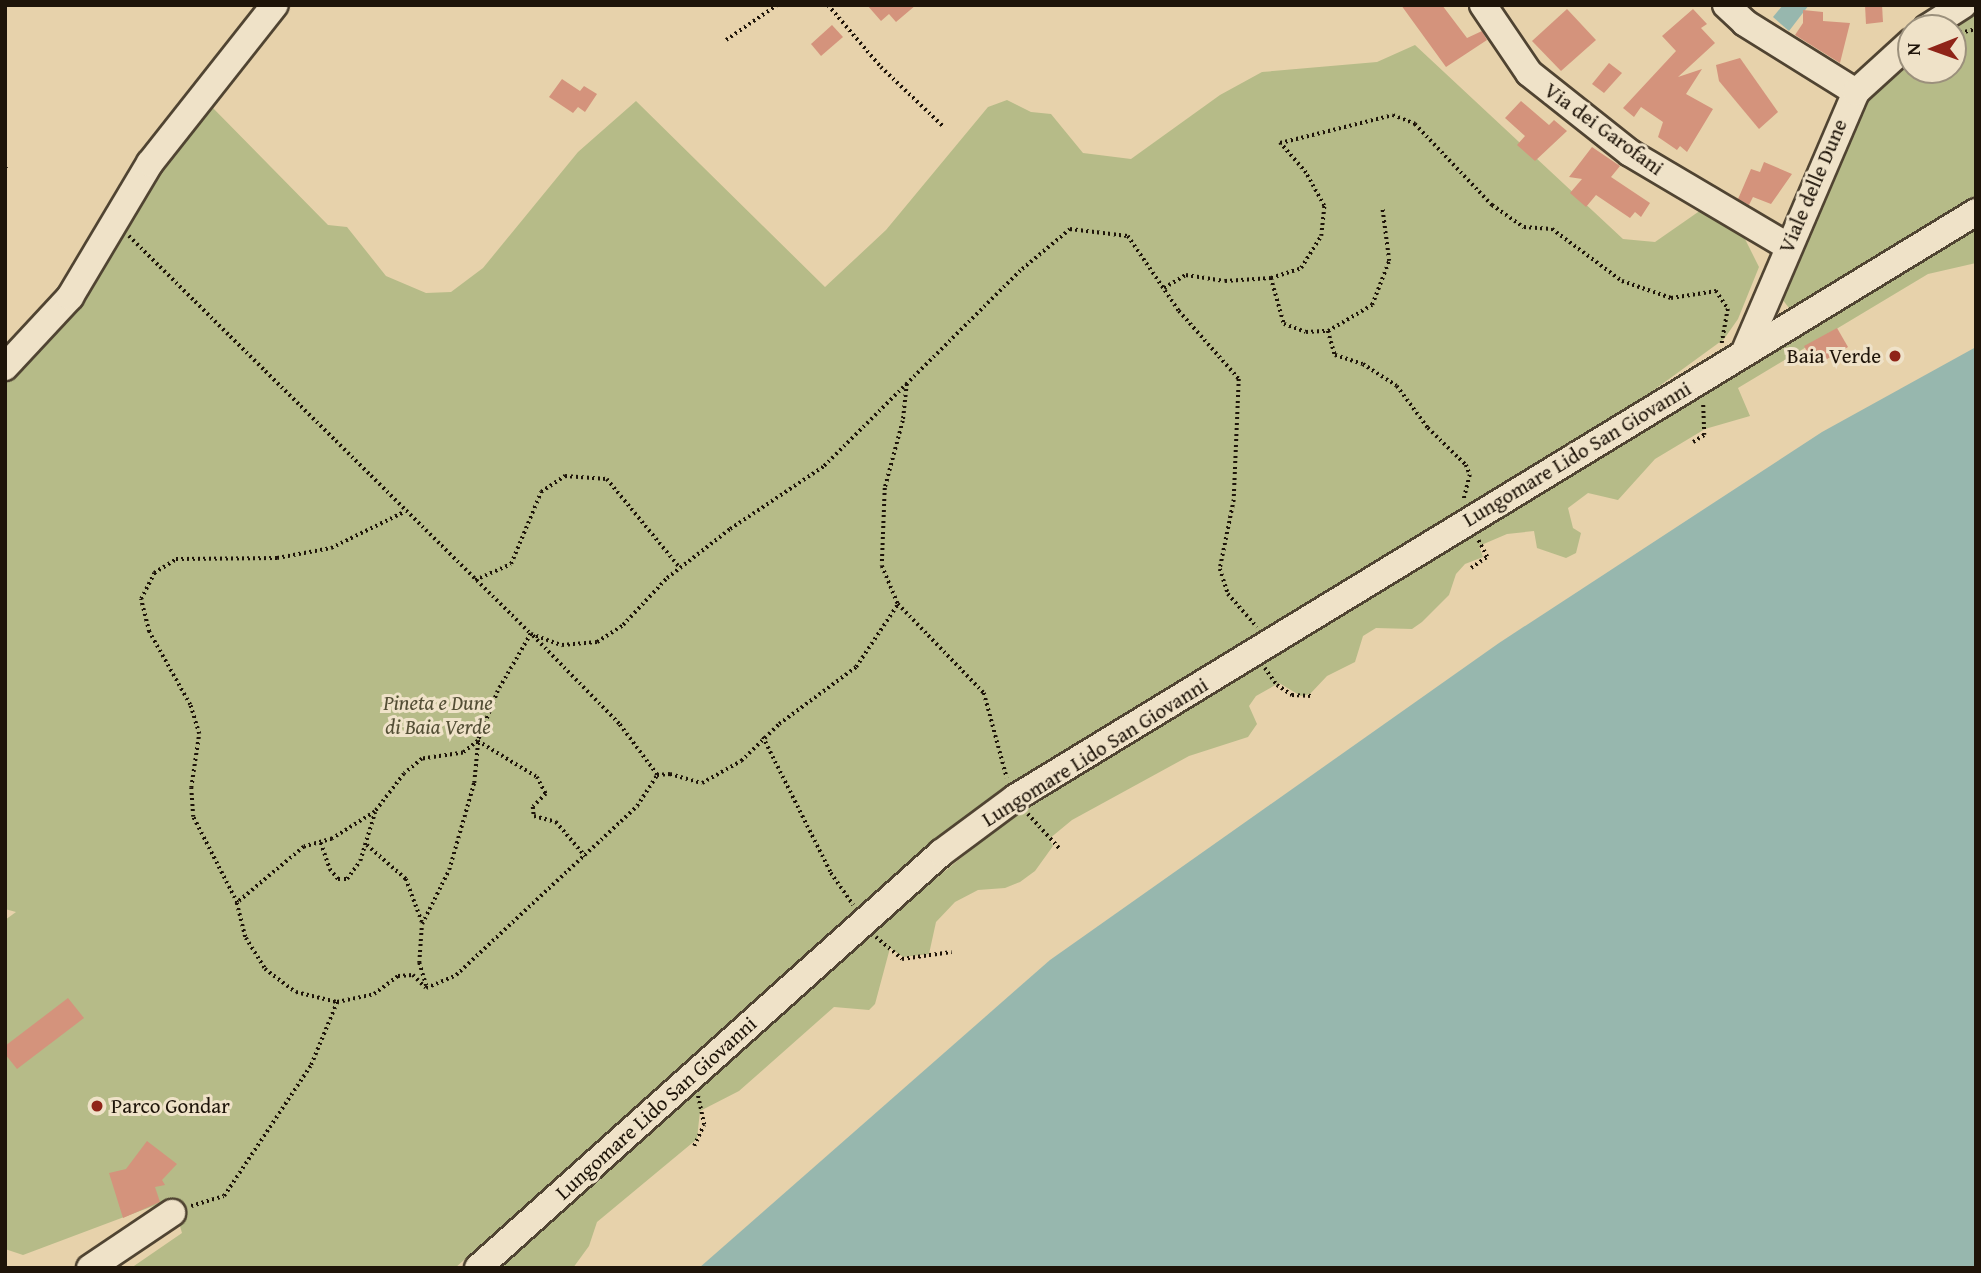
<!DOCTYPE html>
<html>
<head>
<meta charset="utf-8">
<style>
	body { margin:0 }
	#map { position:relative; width:1981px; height:1273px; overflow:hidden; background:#e7d2ab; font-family:"Gentium Book Plus",serif }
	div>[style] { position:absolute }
	.green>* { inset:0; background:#b6bb88 }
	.water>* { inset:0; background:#97b7ae }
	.building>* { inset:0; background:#d4937c }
	.path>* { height:3.5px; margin-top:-1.75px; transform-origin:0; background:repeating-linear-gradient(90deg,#1e1409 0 2px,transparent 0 5.5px) }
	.roads { filter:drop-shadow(2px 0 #504432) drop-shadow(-2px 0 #504432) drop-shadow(0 2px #504432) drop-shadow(0 -2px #504432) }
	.minor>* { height:26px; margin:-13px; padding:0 13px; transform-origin:13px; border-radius:13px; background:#efe2c8 }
	.dots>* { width:19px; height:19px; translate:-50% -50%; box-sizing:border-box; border:4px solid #efe2c8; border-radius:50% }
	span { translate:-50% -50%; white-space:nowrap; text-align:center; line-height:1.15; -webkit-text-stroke:6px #efe2c8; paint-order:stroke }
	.street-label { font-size:21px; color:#1e1409 }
	.poi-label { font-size:21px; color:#1e1409 }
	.right { translate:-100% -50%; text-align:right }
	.left { translate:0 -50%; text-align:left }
	.park-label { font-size:21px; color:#534e35; font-style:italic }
	.frame { position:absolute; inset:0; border:7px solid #1e1409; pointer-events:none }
	.north { position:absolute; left:1897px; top:14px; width:70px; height:70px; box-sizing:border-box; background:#efe2c8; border:2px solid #9b907c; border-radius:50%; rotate:269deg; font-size:19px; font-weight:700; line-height:28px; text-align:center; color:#1e1409 }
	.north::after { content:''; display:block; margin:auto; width:24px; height:32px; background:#8f2418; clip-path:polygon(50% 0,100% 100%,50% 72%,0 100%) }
</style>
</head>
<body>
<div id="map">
	<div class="green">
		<div style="clip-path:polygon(1976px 12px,1976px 195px,1789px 308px,1782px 299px,1865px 98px,1911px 57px,1911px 70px,1953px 70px,1953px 28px,1947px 28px)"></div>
		<div style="clip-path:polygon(1415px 45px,1623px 239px,1655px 242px,1701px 210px,1744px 237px,1759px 267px,1738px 319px,1724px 339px,1632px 406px,969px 814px,913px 858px,455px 1268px,131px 1268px,182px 1233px,172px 1199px,23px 1255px,5px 1249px,5px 920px,16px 912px,5px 909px,5px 378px,209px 104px,328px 225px,347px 227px,386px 276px,426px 293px,451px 292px,483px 268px,578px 152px,636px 101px,825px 287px,886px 230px,988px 107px,1007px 100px,1031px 112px,1051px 114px,1083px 153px,1131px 159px,1220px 95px,1262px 72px,1377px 62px)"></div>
		<div style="clip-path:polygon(1976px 222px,1976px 263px,1928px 274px,1738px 388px,1750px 416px,1705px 429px,1655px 459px,1618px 500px,1588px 493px,1568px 508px,1573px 528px,1581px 533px,1576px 553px,1566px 558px,1537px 548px,1534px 531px,1507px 534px,1479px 546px,1483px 557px,1465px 564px,1456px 574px,1449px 595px,1422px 622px,1412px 629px,1376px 628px,1363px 636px,1355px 662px,1327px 676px,1310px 694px,1301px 696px,1279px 683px,1256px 696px,1249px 706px,1257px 724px,1248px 737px,1189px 756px,1072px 820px,1049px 839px,1053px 846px,1035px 871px,1020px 882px,1005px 888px,978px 890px,955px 902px,936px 922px,929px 954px,903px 957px,890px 948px,875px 1004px,869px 1010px,834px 1007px,739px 1091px,700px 1111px,697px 1139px,597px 1222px,589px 1246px,573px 1268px,494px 1268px,871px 931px,1025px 806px)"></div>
	</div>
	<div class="water">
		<div style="clip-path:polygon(1783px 5px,1809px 5px,1789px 31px,1773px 17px)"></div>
		<div style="clip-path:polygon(1976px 347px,1976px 1268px,699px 1268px,1050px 960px,1499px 643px,1822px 432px)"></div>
	</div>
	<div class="building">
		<div style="clip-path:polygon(867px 5px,916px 5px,896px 22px,889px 14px,881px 21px)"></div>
		<div style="clip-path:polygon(1401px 5px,1442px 5px,1467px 38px,1482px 31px,1487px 40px,1446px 67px)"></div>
		<div style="clip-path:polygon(1865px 5px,1882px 5px,1883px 22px,1866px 24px)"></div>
		<div style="clip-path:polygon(1567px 9px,1596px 40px,1561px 71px,1532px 41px)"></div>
		<div style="clip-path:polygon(1693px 9px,1707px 24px,1701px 28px,1715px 43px,1678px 77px,1702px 69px,1686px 94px,1713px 109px,1687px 152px,1680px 146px,1677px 150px,1658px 137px,1663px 122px,1641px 107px,1634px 117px,1623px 108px,1676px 51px,1662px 36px)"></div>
		<div style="clip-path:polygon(1803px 10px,1823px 12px,1823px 21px,1850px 23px,1840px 63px,1795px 35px,1803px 23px)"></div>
		<div style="clip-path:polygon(832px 25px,843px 37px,821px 56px,811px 44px)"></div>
		<div style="clip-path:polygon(1740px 58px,1778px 112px,1759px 129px,1719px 81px,1716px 65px)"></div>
		<div style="clip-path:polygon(1609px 63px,1622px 73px,1604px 93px,1592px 84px)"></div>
		<div style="clip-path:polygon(562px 79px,580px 91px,584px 86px,597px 94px,585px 112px,578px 107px,573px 113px,549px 97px)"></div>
		<div style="clip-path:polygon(1521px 101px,1549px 125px,1554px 120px,1567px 131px,1535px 161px,1517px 145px,1525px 136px,1505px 118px)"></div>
		<div style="clip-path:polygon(1592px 147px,1620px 166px,1611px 177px,1650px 203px,1641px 217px,1635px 212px,1630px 218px,1596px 195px,1586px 207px,1570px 193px,1582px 179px,1569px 177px)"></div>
		<div style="clip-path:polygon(1764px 162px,1792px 174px,1771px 204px,1753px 197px,1749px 205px,1738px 199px,1751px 169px,1760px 172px)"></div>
		<div style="clip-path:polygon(1837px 328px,1848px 347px,1815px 366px,1804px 346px)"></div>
		<div style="clip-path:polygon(68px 998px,84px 1018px,17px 1069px,5px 1054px,5px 1046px)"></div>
		<div style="clip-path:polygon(147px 1141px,177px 1164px,162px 1180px,165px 1185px,155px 1187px,160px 1202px,123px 1218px,109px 1173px,126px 1169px)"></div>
	</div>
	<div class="path">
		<div style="left:828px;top:5px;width:82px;rotate:49.5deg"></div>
		<div style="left:881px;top:67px;width:87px;rotate:43.6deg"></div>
		<div style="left:1960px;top:33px;width:16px;rotate:-14deg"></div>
		<div style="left:726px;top:40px;width:62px;rotate:-34.5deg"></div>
		<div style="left:5px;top:167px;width:4px;rotate:-34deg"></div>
		<div style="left:129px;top:236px;width:566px;rotate:44.71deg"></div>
		<div style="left:531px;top:634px;width:33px;rotate:20deg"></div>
		<div style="left:562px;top:645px;width:35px;rotate:-5deg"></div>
		<div style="left:597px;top:642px;width:31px;rotate:-33deg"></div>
		<div style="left:623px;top:625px;width:64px;rotate:-46.9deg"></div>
		<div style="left:667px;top:578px;width:80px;rotate:-37.9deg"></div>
		<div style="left:730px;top:529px;width:113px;rotate:-33.8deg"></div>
		<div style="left:824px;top:466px;width:279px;rotate:-44.9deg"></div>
		<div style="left:1022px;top:269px;width:62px;rotate:-39.8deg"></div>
		<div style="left:1070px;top:229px;width:58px;rotate:6.9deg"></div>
		<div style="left:1128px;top:236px;width:91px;rotate:55.8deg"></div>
		<div style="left:1179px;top:311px;width:91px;rotate:48.6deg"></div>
		<div style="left:1239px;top:379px;width:121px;rotate:92.4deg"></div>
		<div style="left:1234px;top:500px;width:70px;rotate:101.5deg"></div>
		<div style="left:1220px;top:569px;width:26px;rotate:72deg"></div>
		<div style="left:1228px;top:594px;width:44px;rotate:48.7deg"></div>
		<div style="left:1271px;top:278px;width:48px;rotate:74.2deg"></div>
		<div style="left:1284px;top:324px;width:23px;rotate:20deg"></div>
		<div style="left:1306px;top:332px;width:22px;rotate:-3deg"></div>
		<div style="left:1328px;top:331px;width:51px;rotate:-30.6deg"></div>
		<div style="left:1372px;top:305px;width:47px;rotate:-68.9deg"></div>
		<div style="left:1389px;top:261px;width:54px;rotate:-97.4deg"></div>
		<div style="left:1164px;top:288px;width:26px;rotate:-31deg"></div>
		<div style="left:1186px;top:275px;width:39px;rotate:9deg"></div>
		<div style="left:1225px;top:281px;width:46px;rotate:-3.7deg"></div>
		<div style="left:1271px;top:278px;width:32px;rotate:-18deg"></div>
		<div style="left:1301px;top:268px;width:38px;rotate:-58deg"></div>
		<div style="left:1321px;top:236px;width:30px;rotate:-84deg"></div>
		<div style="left:1324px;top:206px;width:38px;rotate:-119deg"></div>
		<div style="left:1306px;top:173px;width:40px;rotate:-131deg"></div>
		<div style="left:1280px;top:143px;width:116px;rotate:-13.9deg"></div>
		<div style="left:1393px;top:115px;width:24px;rotate:22deg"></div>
		<div style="left:1415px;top:124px;width:112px;rotate:46.5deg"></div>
		<div style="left:1492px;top:205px;width:39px;rotate:35deg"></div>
		<div style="left:1524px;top:227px;width:28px;rotate:4deg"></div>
		<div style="left:1552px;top:229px;width:87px;rotate:36.6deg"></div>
		<div style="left:1622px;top:281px;width:52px;rotate:19.1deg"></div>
		<div style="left:1671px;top:298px;width:46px;rotate:-8.8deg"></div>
		<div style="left:1716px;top:291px;width:22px;rotate:56deg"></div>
		<div style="left:1728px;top:309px;width:35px;rotate:100deg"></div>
		<div style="left:1328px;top:331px;width:25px;rotate:74deg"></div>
		<div style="left:1335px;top:355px;width:29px;rotate:18deg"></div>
		<div style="left:1363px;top:364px;width:40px;rotate:32.9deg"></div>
		<div style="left:1397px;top:386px;width:52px;rotate:53.6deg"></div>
		<div style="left:1428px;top:428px;width:53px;rotate:44.2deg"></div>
		<div style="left:1466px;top:465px;width:11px;rotate:68deg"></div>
		<div style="left:1470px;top:475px;width:25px;rotate:104deg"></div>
		<div style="left:907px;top:384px;width:37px;rotate:96deg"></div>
		<div style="left:903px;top:421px;width:69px;rotate:105deg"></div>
		<div style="left:885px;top:488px;width:78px;rotate:92.2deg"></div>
		<div style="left:882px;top:566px;width:41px;rotate:67.2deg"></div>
		<div style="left:898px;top:604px;width:124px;rotate:46deg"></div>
		<div style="left:984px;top:693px;width:88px;rotate:74.9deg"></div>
		<div style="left:1693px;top:442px;width:13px;rotate:-32deg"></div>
		<div style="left:1704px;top:435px;width:31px;rotate:-92deg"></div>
		<div style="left:1471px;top:568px;width:19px;rotate:-35deg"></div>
		<div style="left:1487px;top:557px;width:19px;rotate:-118deg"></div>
		<div style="left:475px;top:580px;width:39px;rotate:-24deg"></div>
		<div style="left:511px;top:564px;width:78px;rotate:-67.4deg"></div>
		<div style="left:541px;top:492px;width:29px;rotate:-34deg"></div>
		<div style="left:565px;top:476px;width:42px;rotate:4.1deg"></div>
		<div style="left:607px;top:479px;width:115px;rotate:50.6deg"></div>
		<div style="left:1265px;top:668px;width:21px;rotate:55deg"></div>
		<div style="left:1277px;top:685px;width:18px;rotate:34deg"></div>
		<div style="left:1292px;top:695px;width:20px;rotate:3deg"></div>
		<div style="left:763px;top:737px;width:152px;rotate:63.4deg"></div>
		<div style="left:831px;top:873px;width:39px;rotate:55deg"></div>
		<div style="left:657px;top:775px;width:13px;rotate:-4deg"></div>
		<div style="left:670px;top:774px;width:33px;rotate:16deg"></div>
		<div style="left:702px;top:783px;width:45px;rotate:-29.4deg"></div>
		<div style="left:741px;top:761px;width:53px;rotate:-44.2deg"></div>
		<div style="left:779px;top:724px;width:96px;rotate:-36.5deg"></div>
		<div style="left:856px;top:667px;width:76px;rotate:-56.3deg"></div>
		<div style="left:1028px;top:814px;width:49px;rotate:47.5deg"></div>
		<div style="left:321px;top:843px;width:28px;rotate:71deg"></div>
		<div style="left:330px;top:869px;width:13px;rotate:51deg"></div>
		<div style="left:338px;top:879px;width:9px"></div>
		<div style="left:347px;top:879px;width:22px;rotate:-54deg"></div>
		<div style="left:360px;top:861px;width:51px;rotate:-73deg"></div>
		<div style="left:367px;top:845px;width:52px;rotate:41.1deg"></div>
		<div style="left:406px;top:879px;width:46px;rotate:69.6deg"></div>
		<div style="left:237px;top:903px;width:36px;rotate:76deg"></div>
		<div style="left:246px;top:938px;width:36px;rotate:58deg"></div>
		<div style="left:265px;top:969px;width:39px;rotate:37deg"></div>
		<div style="left:296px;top:992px;width:42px;rotate:13.7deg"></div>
		<div style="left:337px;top:1002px;width:38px;rotate:-12deg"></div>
		<div style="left:374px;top:994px;width:30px;rotate:-37deg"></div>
		<div style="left:398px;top:976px;width:15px;rotate:-4deg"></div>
		<div style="left:413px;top:975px;width:18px;rotate:45deg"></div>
		<div style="left:426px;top:988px;width:33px;rotate:-23deg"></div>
		<div style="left:456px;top:975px;width:248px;rotate:-43deg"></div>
		<div style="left:637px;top:806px;width:37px;rotate:-57deg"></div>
		<div style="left:657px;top:775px;width:64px;rotate:-126.7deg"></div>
		<div style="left:619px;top:724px;width:126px;rotate:-134.4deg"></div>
		<div style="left:531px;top:634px;width:66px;rotate:120.1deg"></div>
		<div style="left:498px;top:691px;width:54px;rotate:111.8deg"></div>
		<div style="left:478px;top:741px;width:19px;rotate:141deg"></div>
		<div style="left:463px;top:753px;width:41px;rotate:171.7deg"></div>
		<div style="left:422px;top:759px;width:23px;rotate:140deg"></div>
		<div style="left:404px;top:774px;width:48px;rotate:127.3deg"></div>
		<div style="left:375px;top:812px;width:51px;rotate:147.9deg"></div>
		<div style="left:332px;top:839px;width:29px;rotate:164deg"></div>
		<div style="left:304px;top:847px;width:87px;rotate:140.1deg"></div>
		<div style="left:237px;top:903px;width:97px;rotate:-117.1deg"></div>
		<div style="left:193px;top:817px;width:29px;rotate:-94deg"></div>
		<div style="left:191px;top:788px;width:55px;rotate:-81.6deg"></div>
		<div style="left:199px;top:734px;width:30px;rotate:-107deg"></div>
		<div style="left:190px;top:705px;width:84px;rotate:-119.3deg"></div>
		<div style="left:149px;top:632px;width:34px;rotate:-104deg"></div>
		<div style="left:141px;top:599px;width:29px;rotate:-63deg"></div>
		<div style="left:154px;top:573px;width:26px;rotate:-32deg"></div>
		<div style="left:176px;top:559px;width:101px;rotate:-0.6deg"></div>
		<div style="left:277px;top:558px;width:55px;rotate:-10.5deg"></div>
		<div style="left:331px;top:548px;width:81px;rotate:-26.3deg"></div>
		<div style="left:876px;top:937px;width:34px;rotate:40deg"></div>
		<div style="left:902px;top:959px;width:50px;rotate:-8deg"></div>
		<div style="left:426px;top:986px;width:24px;rotate:-107deg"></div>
		<div style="left:419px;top:963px;width:39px;rotate:-86deg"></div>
		<div style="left:422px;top:924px;width:60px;rotate:-63.4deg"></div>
		<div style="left:449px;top:870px;width:91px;rotate:-74deg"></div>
		<div style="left:474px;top:783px;width:42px;rotate:-84.6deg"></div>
		<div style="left:478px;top:741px;width:69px;rotate:31.4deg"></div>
		<div style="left:537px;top:777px;width:19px;rotate:62deg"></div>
		<div style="left:546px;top:794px;width:18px;rotate:135deg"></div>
		<div style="left:533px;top:807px;width:9px;rotate:84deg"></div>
		<div style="left:534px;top:816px;width:23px;rotate:15deg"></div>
		<div style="left:556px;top:822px;width:45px;rotate:49.5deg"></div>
		<div style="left:694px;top:1146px;width:23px;rotate:-65deg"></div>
		<div style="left:704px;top:1125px;width:30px;rotate:-102deg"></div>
		<div style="left:191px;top:1206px;width:34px;rotate:-17deg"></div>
		<div style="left:224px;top:1196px;width:157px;rotate:-56.4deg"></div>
		<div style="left:311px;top:1065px;width:68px;rotate:-67.6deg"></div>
	</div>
	<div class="roads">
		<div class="minor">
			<div style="left:1483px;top:5px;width:82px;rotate:55.9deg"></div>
			<div style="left:1529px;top:73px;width:129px;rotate:38.4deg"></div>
			<div style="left:1630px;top:153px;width:182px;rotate:30.6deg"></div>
			<div style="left:1726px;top:5px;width:26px;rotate:43deg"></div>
			<div style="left:1745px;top:23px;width:131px;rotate:31.9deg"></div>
			<div style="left:1927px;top:28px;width:43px;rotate:-32.6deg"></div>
			<div style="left:1745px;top:351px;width:282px;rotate:-66.8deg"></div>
			<div style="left:1856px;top:92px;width:74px;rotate:-42.3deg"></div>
			<div style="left:5px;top:367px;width:96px;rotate:-47.1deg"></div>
			<div style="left:70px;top:297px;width:156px;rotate:-59.2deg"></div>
			<div style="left:150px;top:163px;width:201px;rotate:-51.7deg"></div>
			<div style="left:90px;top:1268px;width:99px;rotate:-33.9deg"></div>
			<div style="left:478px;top:1268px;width:622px;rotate:-41.87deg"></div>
			<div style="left:941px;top:853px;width:92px;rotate:-36.6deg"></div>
			<div style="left:1015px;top:798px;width:1126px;rotate:-31.37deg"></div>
		</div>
	</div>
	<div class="dots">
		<div style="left:1895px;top:356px;background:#8f2418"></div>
		<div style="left:97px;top:1106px;background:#8f2418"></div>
	</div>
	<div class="street-label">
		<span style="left:1604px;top:129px;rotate:36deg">Via dei Garofani</span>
		<span style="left:1813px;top:186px;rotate:-67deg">Viale delle Dune</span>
		<span style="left:1577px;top:454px;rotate:-31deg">Lungomare Lido San Giovanni</span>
		<span style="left:1095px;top:752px;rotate:-32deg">Lungomare Lido San Giovanni</span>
		<span style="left:656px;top:1108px;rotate:-42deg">Lungomare Lido San Giovanni</span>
	</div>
	<div class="poi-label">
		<span class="right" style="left:1881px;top:356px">Baia Verde</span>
		<span class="left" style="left:111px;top:1106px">Parco Gondar</span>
	</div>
	<div class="park-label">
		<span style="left:438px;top:715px">Pineta e Dune<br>di Baia Verde</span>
	</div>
	<div class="frame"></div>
	<div class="north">N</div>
</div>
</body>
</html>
